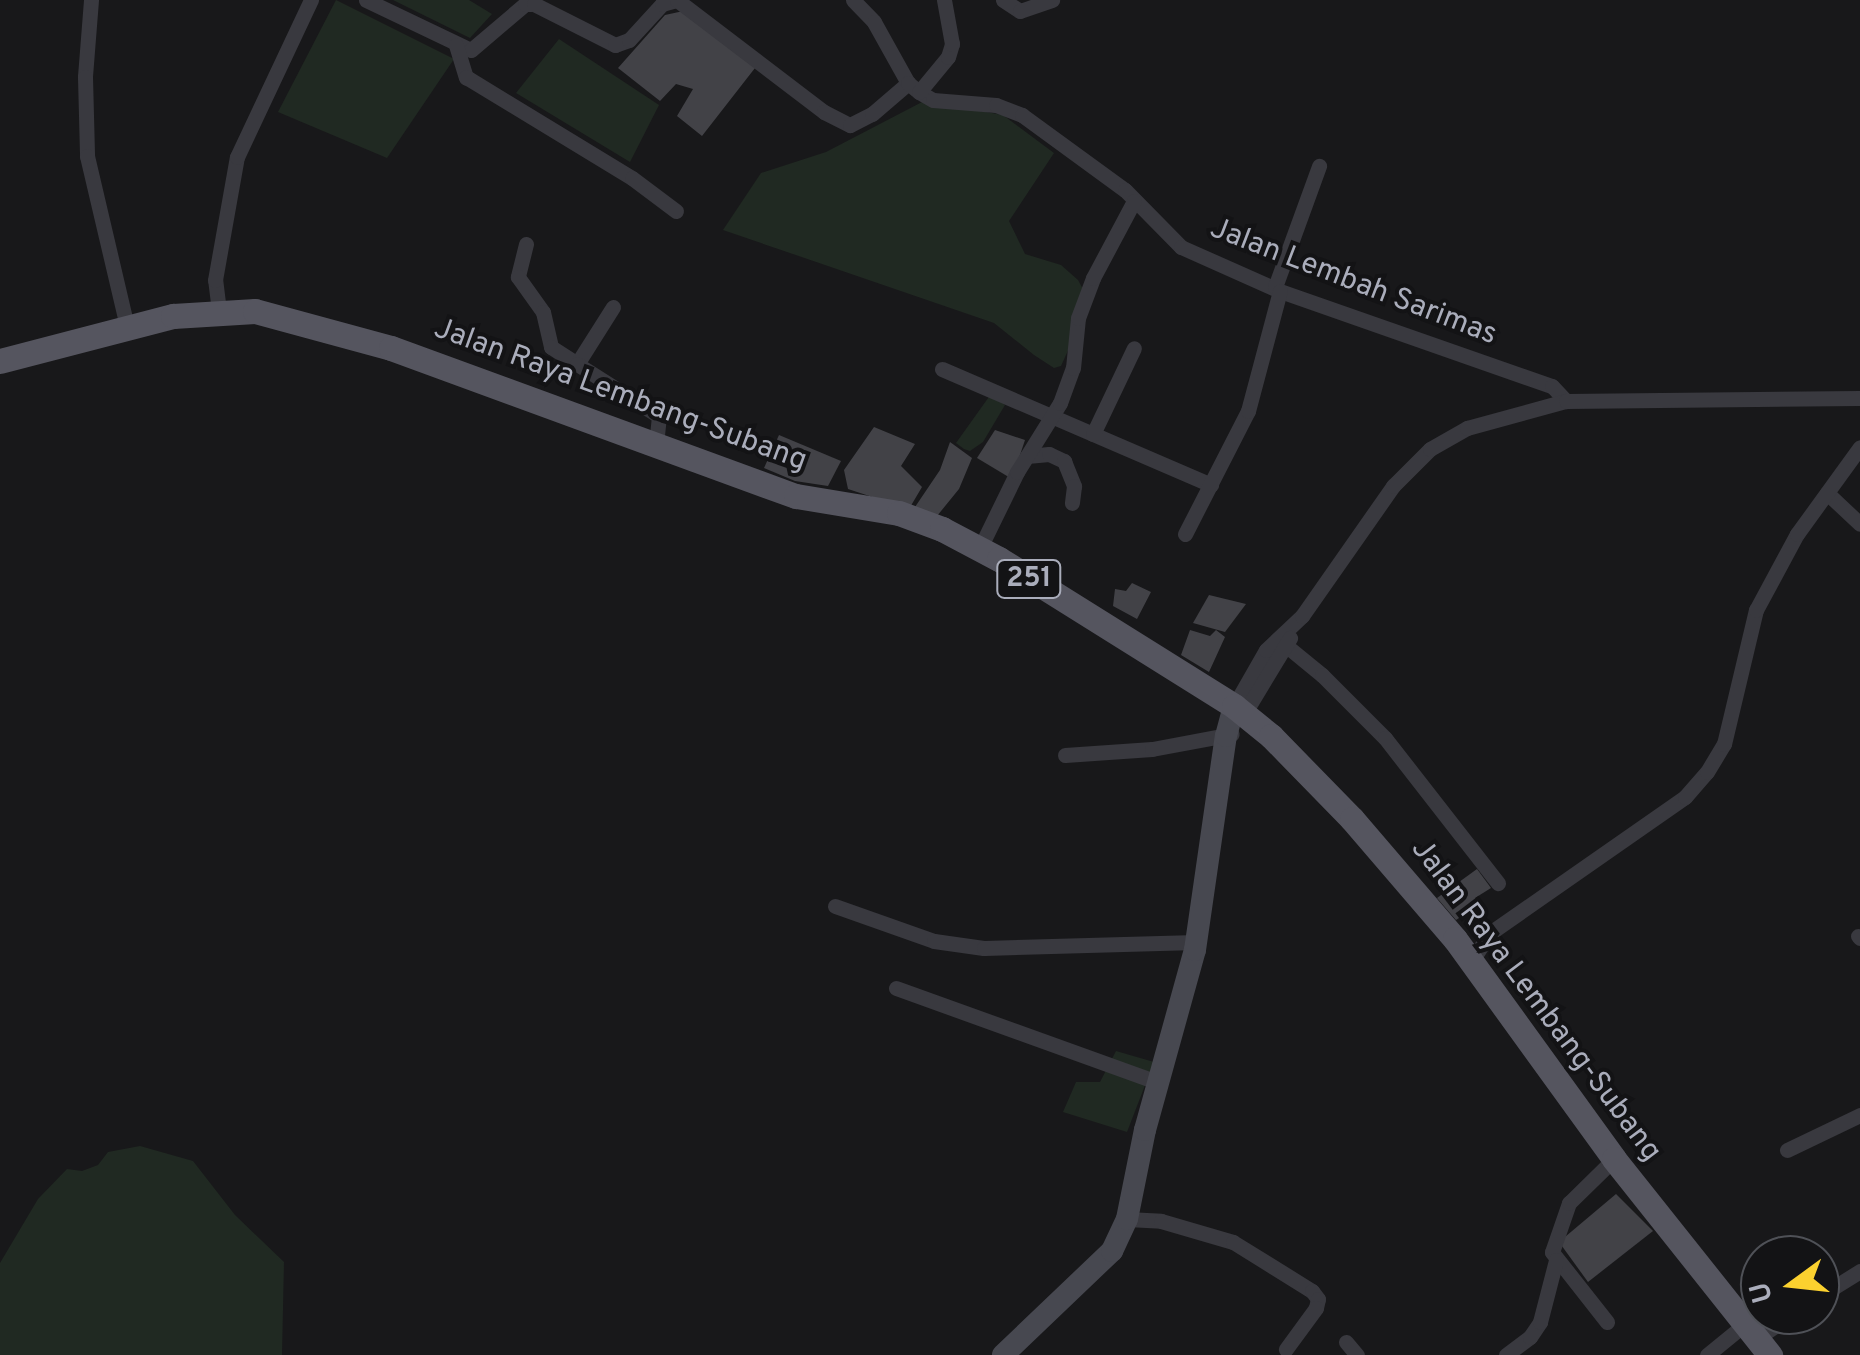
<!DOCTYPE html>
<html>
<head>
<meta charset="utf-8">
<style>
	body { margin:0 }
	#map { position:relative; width:1860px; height:1355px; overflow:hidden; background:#18181a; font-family:Overpass,sans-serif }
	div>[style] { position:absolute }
	.green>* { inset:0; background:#202922 }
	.building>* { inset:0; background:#424247 }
	.street>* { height:15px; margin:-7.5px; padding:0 7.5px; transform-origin:7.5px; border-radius:7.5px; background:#39393f }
	.secondary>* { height:22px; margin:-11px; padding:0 11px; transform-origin:11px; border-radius:11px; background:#474850 }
	.primary>* { height:25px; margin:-12.5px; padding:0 12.5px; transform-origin:12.5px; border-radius:12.5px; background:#55555f }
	span { translate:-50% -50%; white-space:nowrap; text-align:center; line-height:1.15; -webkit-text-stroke:8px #131315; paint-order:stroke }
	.shield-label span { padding:2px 8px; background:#131315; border:2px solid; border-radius:8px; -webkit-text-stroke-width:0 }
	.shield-label { font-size:28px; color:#aaadbb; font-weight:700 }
	.street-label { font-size:30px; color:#aaadbb }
	.north { position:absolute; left:1740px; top:1235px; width:100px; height:100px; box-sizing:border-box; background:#131315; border:2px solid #4f5157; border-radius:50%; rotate:255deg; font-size:28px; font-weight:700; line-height:40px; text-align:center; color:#aaadbb }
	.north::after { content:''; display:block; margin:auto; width:35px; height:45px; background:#fbd12f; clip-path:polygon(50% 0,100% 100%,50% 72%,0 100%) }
</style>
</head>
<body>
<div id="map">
	<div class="green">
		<div style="clip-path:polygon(336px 0,454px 59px,387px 158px,278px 112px)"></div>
		<div style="clip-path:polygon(393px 0,469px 0,492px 14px,470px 38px)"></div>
		<div style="clip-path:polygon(559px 39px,659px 105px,630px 162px,516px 93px)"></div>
		<div style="clip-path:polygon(924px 101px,1003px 115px,1054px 153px,1009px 221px,1025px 254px,1061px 265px,1078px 280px,1090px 302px,1061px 366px,1054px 368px,1034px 355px,994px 323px,723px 230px,761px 173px,826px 152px)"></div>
		<div style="clip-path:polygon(991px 394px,1005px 405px,983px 442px,970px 451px,964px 449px,956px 443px)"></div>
		<div style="clip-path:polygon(1116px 1051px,1154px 1062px,1127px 1132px,1063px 1112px,1076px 1082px,1100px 1082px)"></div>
		<div style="clip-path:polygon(140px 1146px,193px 1161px,235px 1215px,284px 1262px,282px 1355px,0 1355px,0 1263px,38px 1199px,67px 1169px,82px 1171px,98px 1165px,108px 1152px)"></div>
	</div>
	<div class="building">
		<div style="clip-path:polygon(688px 10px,755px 68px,702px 136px,677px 116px,693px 89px,676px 84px,660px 101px,618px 68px,665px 15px)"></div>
		<div style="clip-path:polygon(874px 427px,915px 444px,901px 466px,922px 487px,909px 509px,848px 489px,844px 470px)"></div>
		<div style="clip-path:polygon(995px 430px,1025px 440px,1012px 479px,977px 458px)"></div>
		<div style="clip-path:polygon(779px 435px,841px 461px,828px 486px,795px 481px,764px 468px)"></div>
		<div style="clip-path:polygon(950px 442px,972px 458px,959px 489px,937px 516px,915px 507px,940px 470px)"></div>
		<div style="clip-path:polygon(1132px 583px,1151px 592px,1137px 619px,1113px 606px,1115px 589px,1126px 591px)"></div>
		<div style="clip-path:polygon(1209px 595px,1246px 604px,1225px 632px,1193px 623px)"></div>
		<div style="clip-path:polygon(1190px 630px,1210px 636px,1216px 630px,1225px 637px,1209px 672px,1181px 655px)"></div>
		<div style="clip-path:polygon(1477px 869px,1491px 888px,1475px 898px,1480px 904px,1456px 920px,1437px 898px)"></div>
		<div style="clip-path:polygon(1616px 1194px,1653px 1231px,1588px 1282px,1559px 1242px)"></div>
	</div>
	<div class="street">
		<div style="left:91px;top:0;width:77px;rotate:94.5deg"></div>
		<div style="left:85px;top:77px;width:79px;rotate:88.5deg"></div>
		<div style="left:87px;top:156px;width:175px;rotate:76.8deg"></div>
		<div style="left:366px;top:0;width:116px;rotate:25.5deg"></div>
		<div style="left:471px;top:50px;width:71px;rotate:-40.4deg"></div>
		<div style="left:525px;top:4px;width:9px"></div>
		<div style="left:534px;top:4px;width:91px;rotate:26.8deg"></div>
		<div style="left:615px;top:45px;width:15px;rotate:-20deg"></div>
		<div style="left:629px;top:40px;width:49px;rotate:-47.5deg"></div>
		<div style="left:662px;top:4px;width:16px;rotate:-15deg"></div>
		<div style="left:677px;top:0;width:185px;rotate:37.3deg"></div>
		<div style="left:824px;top:112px;width:29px;rotate:27deg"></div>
		<div style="left:850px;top:125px;width:25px;rotate:-27deg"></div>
		<div style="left:872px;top:114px;width:48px;rotate:-40.7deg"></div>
		<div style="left:853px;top:0;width:30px;rotate:46deg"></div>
		<div style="left:874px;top:22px;width:70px;rotate:60.9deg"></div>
		<div style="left:908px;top:83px;width:14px;rotate:39deg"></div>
		<div style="left:919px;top:92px;width:16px;rotate:30deg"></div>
		<div style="left:933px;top:100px;width:63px;rotate:4.5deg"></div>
		<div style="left:996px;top:105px;width:28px;rotate:21deg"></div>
		<div style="left:1022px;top:115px;width:127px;rotate:36.1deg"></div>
		<div style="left:1125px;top:190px;width:80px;rotate:45.5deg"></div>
		<div style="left:1181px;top:247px;width:108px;rotate:24deg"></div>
		<div style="left:1280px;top:291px;width:288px;rotate:19.3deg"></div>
		<div style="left:1552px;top:386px;width:21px;rotate:47deg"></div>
		<div style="left:1003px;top:0;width:20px;rotate:33deg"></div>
		<div style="left:1020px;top:11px;width:34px;rotate:-19deg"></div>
		<div style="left:456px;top:45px;width:34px;rotate:73deg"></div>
		<div style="left:466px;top:77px;width:194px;rotate:31.3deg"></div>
		<div style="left:632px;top:178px;width:55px;rotate:36.9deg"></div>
		<div style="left:919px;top:92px;width:45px;rotate:-50.4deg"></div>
		<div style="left:948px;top:57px;width:14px;rotate:-73deg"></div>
		<div style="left:952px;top:44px;width:45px;rotate:-100.3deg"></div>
		<div style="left:526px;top:244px;width:34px;rotate:104deg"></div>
		<div style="left:518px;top:277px;width:43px;rotate:54.5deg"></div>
		<div style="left:543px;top:312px;width:36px;rotate:77deg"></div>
		<div style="left:551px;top:347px;width:31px;rotate:33deg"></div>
		<div style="left:1275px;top:287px;width:129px;rotate:-70deg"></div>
		<div style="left:613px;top:307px;width:67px;rotate:122.3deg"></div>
		<div style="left:577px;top:364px;width:97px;rotate:32.4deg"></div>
		<div style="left:659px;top:416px;width:31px;rotate:96deg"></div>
		<div style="left:219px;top:311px;width:31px;rotate:-97deg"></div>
		<div style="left:215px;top:280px;width:125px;rotate:-79.9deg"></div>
		<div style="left:237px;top:157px;width:174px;rotate:-64.8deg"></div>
		<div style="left:942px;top:369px;width:293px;rotate:23.3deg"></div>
		<div style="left:1093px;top:434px;width:95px;rotate:-64.5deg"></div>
		<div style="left:1027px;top:456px;width:22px;rotate:-5deg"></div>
		<div style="left:1049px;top:454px;width:17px;rotate:25deg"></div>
		<div style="left:1064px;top:461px;width:27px;rotate:68deg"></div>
		<div style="left:1074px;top:486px;width:17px;rotate:97deg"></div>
		<div style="left:1827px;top:493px;width:45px;rotate:43.2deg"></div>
		<div style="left:1185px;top:534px;width:138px;rotate:-62.9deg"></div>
		<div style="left:1248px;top:411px;width:124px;rotate:-75.1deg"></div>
		<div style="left:979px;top:550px;width:87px;rotate:-64deg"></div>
		<div style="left:1017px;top:472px;width:81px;rotate:-58.1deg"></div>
		<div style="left:1060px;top:403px;width:37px;rotate:-70deg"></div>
		<div style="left:1073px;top:368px;width:50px;rotate:-84.3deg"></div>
		<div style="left:1078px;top:318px;width:43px;rotate:-69.4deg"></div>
		<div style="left:1093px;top:278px;width:87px;rotate:-62deg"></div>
		<div style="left:1278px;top:639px;width:57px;rotate:39.3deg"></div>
		<div style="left:1322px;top:675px;width:89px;rotate:45deg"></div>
		<div style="left:1385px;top:738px;width:184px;rotate:52.1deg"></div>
		<div style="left:1234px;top:706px;width:64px;rotate:-60.3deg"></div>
		<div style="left:1266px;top:650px;width:50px;rotate:-43.4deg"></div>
		<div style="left:1302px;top:616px;width:159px;rotate:-55deg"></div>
		<div style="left:1393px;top:486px;width:52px;rotate:-45deg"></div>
		<div style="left:1430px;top:449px;width:43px;rotate:-29.6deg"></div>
		<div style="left:1467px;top:428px;width:103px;rotate:-15.3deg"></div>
		<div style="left:1566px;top:401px;width:294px;rotate:-0.6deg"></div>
		<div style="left:1244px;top:714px;width:89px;rotate:-58.8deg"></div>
		<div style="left:1065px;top:755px;width:87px;rotate:-3.9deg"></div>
		<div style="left:1152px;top:749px;width:81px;rotate:-10.6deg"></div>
		<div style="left:835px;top:906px;width:105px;rotate:19.5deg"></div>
		<div style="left:934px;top:941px;width:50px;rotate:8deg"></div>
		<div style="left:984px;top:948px;width:212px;rotate:-1.6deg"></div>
		<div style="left:1858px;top:936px;width:3px;rotate:45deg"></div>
		<div style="left:1471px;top:962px;width:35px;rotate:-57deg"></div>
		<div style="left:1490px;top:933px;width:238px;rotate:-34.9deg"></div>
		<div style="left:1685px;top:797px;width:33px;rotate:-49deg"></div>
		<div style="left:1707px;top:772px;width:33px;rotate:-59deg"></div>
		<div style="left:1724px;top:744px;width:138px;rotate:-76.6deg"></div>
		<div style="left:1756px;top:610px;width:86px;rotate:-61.7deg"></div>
		<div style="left:1797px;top:534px;width:107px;rotate:-54.1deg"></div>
		<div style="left:896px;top:988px;width:277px;rotate:19.8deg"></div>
		<div style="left:1787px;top:1150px;width:81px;rotate:-25.6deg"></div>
		<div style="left:1127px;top:1219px;width:34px;rotate:3deg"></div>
		<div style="left:1161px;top:1221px;width:75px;rotate:16.3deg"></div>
		<div style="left:1233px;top:1242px;width:93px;rotate:31.8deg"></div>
		<div style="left:1312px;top:1291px;width:10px;rotate:53deg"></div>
		<div style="left:1318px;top:1299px;width:9px;rotate:103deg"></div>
		<div style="left:1316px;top:1308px;width:51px;rotate:126.2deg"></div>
		<div style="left:1820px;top:1296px;width:47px;rotate:-32deg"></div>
		<div style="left:1607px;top:1322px;width:89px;rotate:-128.2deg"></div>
		<div style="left:1552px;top:1252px;width:52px;rotate:-70.9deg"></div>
		<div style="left:1569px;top:1203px;width:63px;rotate:-44.4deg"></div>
		<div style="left:1756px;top:1339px;width:42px;rotate:-34.4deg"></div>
		<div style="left:1346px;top:1342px;width:17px;rotate:50deg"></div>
		<div style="left:1506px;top:1355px;width:30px;rotate:-37deg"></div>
		<div style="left:1530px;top:1337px;width:18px;rotate:-56deg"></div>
		<div style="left:1540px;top:1322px;width:64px;rotate:-75.5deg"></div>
		<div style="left:1707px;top:1355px;width:49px;rotate:-39.2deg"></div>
	</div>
	<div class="secondary">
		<div style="left:1003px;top:1355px;width:151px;rotate:-43.7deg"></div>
		<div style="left:1112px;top:1251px;width:35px;rotate:-65deg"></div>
		<div style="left:1127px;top:1219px;width:91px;rotate:-78.6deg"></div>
		<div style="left:1145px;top:1130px;width:187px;rotate:-74.5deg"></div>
		<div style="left:1195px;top:950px;width:216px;rotate:-81.8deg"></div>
		<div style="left:1226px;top:736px;width:31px;rotate:-75deg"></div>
	</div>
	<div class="primary">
		<div style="left:0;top:361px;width:179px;rotate:-14.6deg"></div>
		<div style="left:173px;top:316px;width:82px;rotate:-3.5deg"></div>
		<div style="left:255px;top:311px;width:141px;rotate:15.2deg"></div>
		<div style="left:391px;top:348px;width:431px;rotate:20.1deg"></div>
		<div style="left:796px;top:496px;width:104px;rotate:9.4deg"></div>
		<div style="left:899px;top:513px;width:46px;rotate:20.4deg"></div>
		<div style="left:942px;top:529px;width:64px;rotate:27.8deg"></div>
		<div style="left:999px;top:559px;width:277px;rotate:32deg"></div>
		<div style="left:1234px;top:706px;width:48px;rotate:39deg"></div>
		<div style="left:1271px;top:736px;width:116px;rotate:45.7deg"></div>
		<div style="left:1352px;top:819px;width:158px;rotate:49.4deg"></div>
		<div style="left:1455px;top:939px;width:271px;rotate:54.1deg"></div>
		<div style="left:1614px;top:1159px;width:251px;rotate:51.5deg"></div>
	</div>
	<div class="shield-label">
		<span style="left:1029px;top:579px">251</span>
	</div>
	<div class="street-label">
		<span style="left:1353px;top:283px;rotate:21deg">Jalan Lembah Sarimas</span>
		<span style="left:620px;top:396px;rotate:20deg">Jalan Raya Lembang-Subang</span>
		<span style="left:1535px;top:1001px;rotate:53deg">Jalan Raya Lembang-Subang</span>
	</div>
	<div class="north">U</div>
</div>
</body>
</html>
